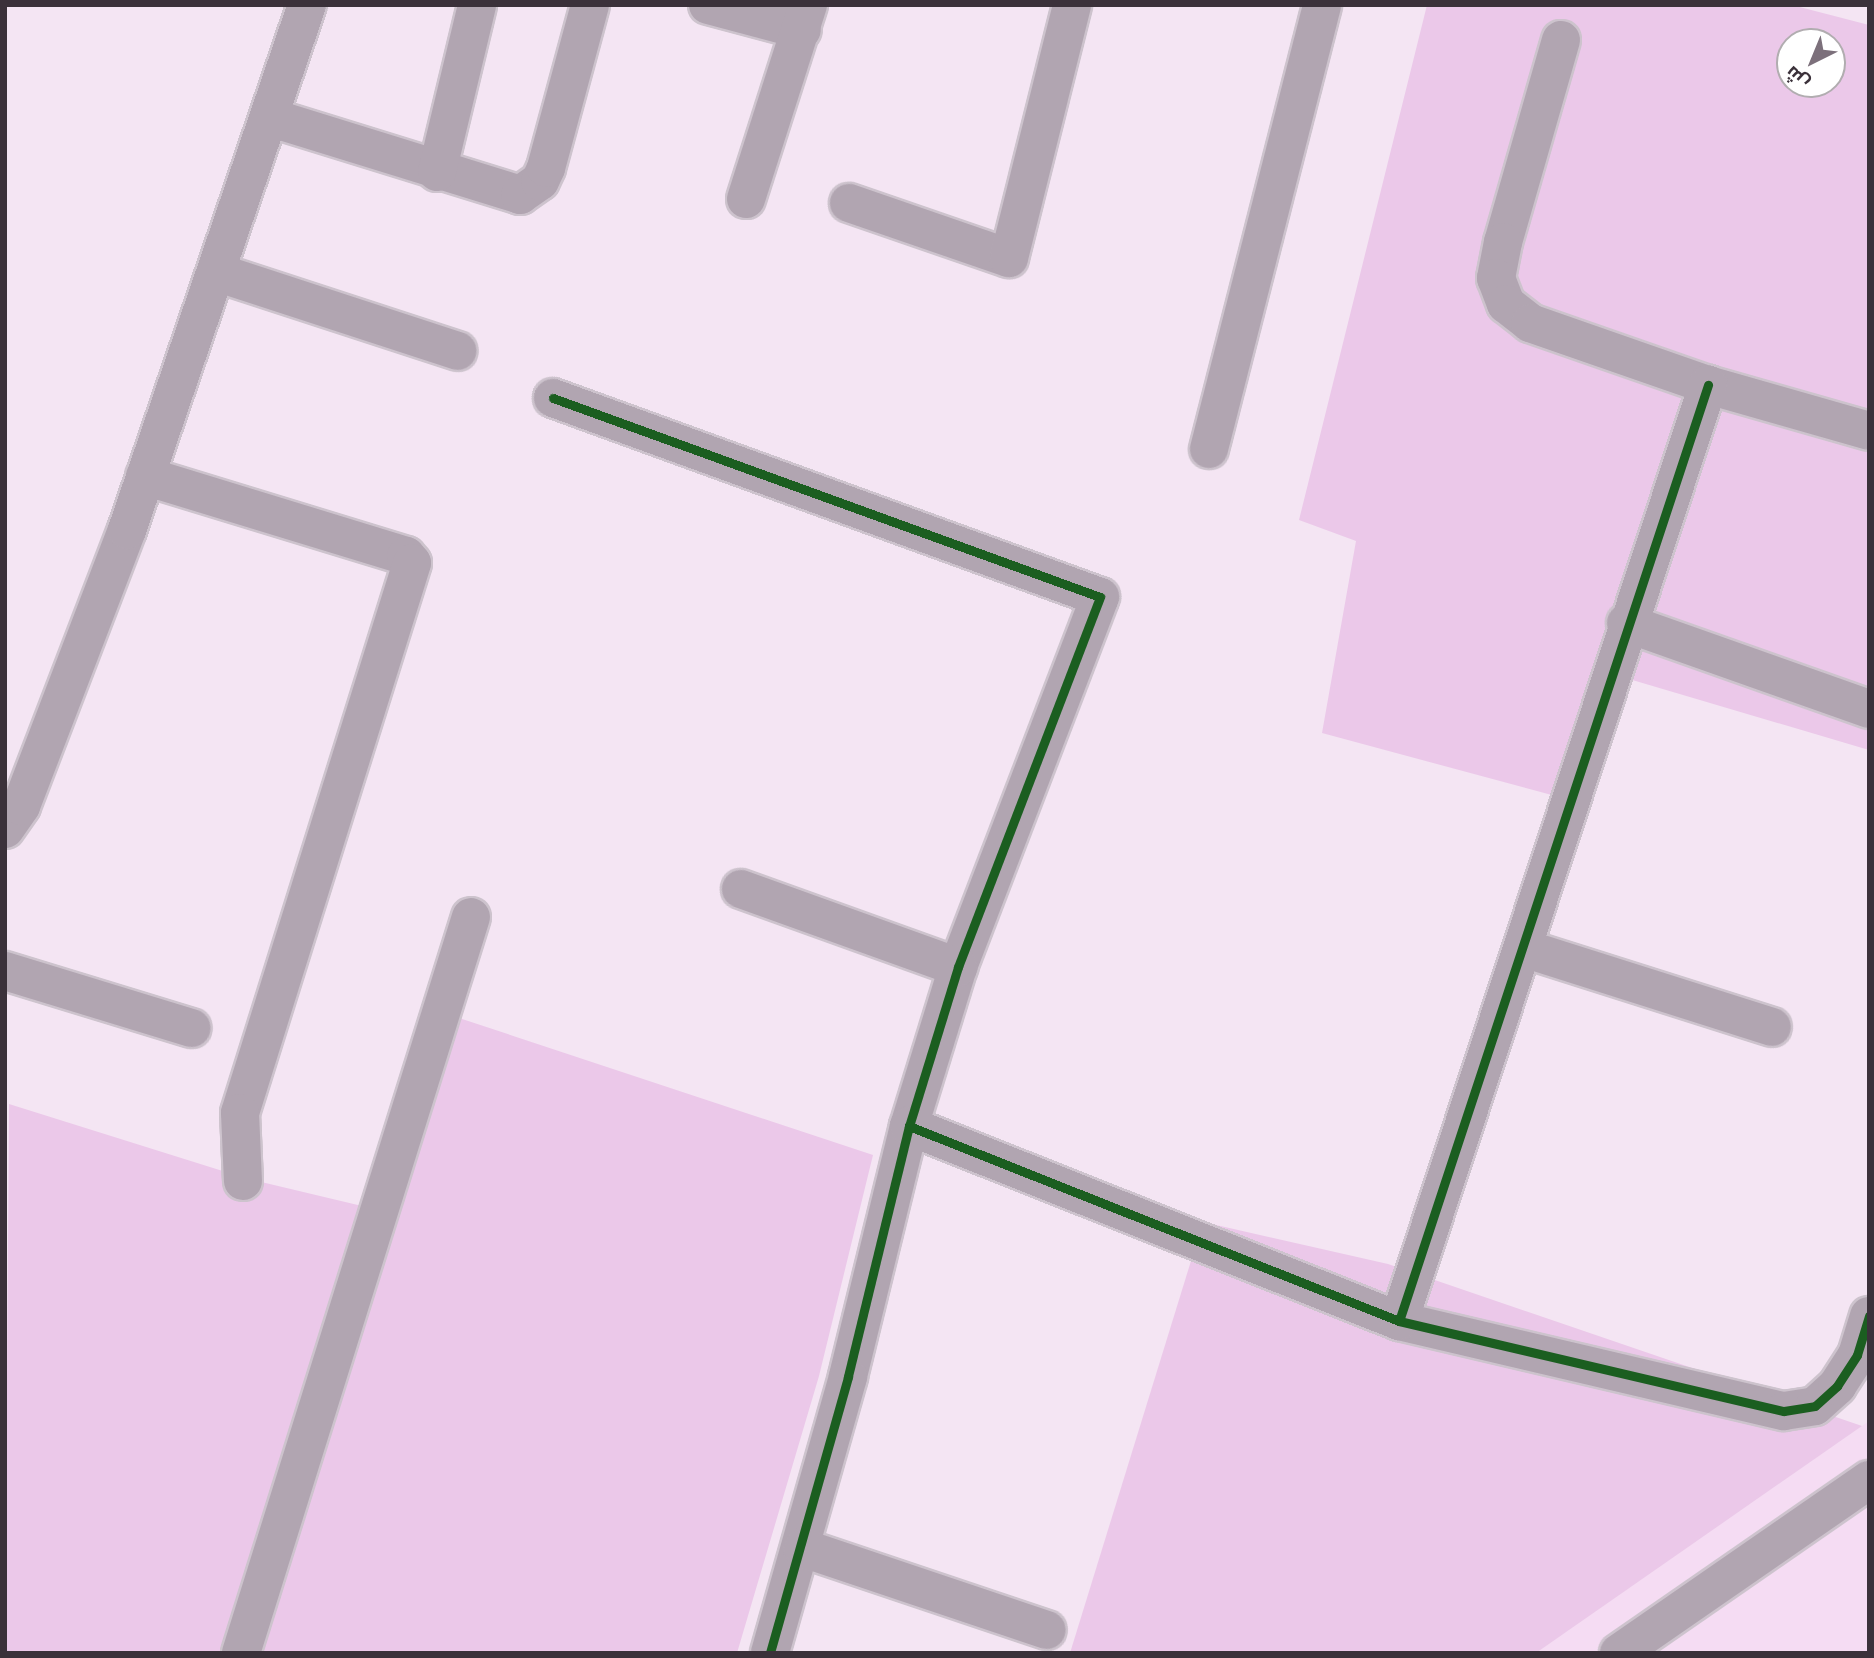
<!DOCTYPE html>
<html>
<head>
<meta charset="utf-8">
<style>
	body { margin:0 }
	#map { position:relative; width:1874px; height:1658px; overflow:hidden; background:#f4e5f3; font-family:Overpass,Cairo,sans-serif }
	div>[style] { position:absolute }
	.built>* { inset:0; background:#f5dcf3 }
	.green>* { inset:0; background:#ebc8e9 }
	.roads { filter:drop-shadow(2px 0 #cdc3cd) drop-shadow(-2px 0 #cdc3cd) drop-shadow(0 2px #cdc3cd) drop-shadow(0 -2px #cdc3cd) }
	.minor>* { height:38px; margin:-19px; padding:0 19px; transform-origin:19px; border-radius:19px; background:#b1a5b1 }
	.cycleway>* { height:9px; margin:-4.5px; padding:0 4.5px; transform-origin:4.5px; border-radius:4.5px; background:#1b5e20 }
	span { translate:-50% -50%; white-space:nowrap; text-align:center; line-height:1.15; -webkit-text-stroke:7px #fff; paint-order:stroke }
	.frame { position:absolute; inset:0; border:7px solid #3b313a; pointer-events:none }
	.north { position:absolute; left:1776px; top:28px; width:70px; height:70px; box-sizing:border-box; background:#fff; border:2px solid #b1adb0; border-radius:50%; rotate:223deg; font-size:19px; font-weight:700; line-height:28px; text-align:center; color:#3b313a }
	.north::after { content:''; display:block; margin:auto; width:24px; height:32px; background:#7c707b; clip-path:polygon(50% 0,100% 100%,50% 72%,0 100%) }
</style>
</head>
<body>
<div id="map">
	<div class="built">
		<div style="clip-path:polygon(1869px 1421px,1869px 1653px,1536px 1653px,1862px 1426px)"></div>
	</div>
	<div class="green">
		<div style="clip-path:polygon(evenodd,1427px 5px,1792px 5px,1869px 25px,1869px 750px,1629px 679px,1585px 804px,1322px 733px,1356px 541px,1299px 520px,1427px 5px,1790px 42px,1832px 42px,1832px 84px,1790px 84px,1790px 42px)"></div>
		<div style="clip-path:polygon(453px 1016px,873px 1155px,819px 1376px,737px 1653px,5px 1653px,9px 1104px,245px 1178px,383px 1211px)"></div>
		<div style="clip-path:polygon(1203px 1222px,1388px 1264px,1862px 1426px,1536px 1653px,1070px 1653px)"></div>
	</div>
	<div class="roads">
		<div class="minor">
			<div style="left:708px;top:5px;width:97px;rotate:14.9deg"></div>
			<div style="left:1561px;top:40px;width:210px;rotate:106deg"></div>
			<div style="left:1503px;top:242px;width:37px;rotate:101deg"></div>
			<div style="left:1496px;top:278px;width:28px;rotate:69deg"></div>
			<div style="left:1506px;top:304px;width:31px;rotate:38deg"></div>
			<div style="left:1530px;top:323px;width:188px;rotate:19.2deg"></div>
			<div style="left:1708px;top:385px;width:167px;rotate:15.9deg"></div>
			<div style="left:272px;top:118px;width:260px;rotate:17.2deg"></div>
			<div style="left:520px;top:195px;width:24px;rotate:-35deg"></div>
			<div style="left:540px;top:181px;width:14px;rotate:-65deg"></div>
			<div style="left:546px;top:168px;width:169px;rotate:-74.9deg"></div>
			<div style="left:437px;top:172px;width:172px;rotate:-76.5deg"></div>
			<div style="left:746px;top:199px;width:204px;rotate:-72.3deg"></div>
			<div style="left:849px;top:203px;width:169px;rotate:19deg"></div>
			<div style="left:1009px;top:258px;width:261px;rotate:-76deg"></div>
			<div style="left:216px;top:272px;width:254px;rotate:18.1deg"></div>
			<div style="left:553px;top:398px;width:582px;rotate:19.99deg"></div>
			<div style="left:1100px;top:597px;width:396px;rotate:111deg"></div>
			<div style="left:958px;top:967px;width:166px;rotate:107.1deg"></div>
			<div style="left:909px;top:1126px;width:258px;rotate:103.7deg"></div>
			<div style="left:848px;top:1377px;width:287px;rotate:105.8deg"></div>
			<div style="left:1209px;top:449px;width:458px;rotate:-75.7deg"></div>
			<div style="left:145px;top:476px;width:273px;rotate:17deg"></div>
			<div style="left:406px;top:556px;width:9px;rotate:49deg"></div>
			<div style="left:412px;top:563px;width:576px;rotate:107.37deg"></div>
			<div style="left:240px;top:1113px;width:68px;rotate:87.5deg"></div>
			<div style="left:1626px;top:623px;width:258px;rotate:19.5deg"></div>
			<div style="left:5px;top:829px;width:28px;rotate:-55deg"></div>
			<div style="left:21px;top:806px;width:296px;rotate:-69deg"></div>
			<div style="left:127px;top:530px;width:555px;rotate:-71.08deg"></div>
			<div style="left:741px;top:889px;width:231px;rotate:19.8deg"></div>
			<div style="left:1523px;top:948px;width:261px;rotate:17.6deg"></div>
			<div style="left:5px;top:971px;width:195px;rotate:17deg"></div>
			<div style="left:909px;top:1126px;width:527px;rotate:21.7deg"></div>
			<div style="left:1399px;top:1321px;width:395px;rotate:13.2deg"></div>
			<div style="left:1784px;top:1411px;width:31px;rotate:-9deg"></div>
			<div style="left:1815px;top:1406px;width:30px;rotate:-42deg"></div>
			<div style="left:1837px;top:1386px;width:37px;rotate:-57deg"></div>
			<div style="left:1857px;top:1355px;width:41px;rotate:-72.9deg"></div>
			<div style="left:1399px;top:1321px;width:986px;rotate:-71.73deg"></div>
			<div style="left:803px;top:1548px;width:257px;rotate:18.6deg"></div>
			<div style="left:241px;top:1653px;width:771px;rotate:-72.65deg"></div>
			<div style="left:1619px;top:1653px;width:304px;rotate:-34.7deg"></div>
		</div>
	</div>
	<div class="cycleway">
		<div style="left:553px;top:398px;width:582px;rotate:19.99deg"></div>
		<div style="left:1100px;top:597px;width:396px;rotate:111deg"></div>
		<div style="left:958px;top:967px;width:166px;rotate:107.1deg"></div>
		<div style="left:909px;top:1126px;width:258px;rotate:103.7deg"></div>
		<div style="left:848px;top:1377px;width:287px;rotate:105.8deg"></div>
		<div style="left:909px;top:1126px;width:527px;rotate:21.7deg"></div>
		<div style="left:1399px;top:1321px;width:395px;rotate:13.2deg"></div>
		<div style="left:1784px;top:1411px;width:31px;rotate:-9deg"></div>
		<div style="left:1815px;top:1406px;width:30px;rotate:-42deg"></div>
		<div style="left:1837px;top:1386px;width:37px;rotate:-57deg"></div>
		<div style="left:1857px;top:1355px;width:41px;rotate:-72.9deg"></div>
		<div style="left:1399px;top:1321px;width:986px;rotate:-71.73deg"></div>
	</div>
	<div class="frame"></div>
	<div class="north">ش</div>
</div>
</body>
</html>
